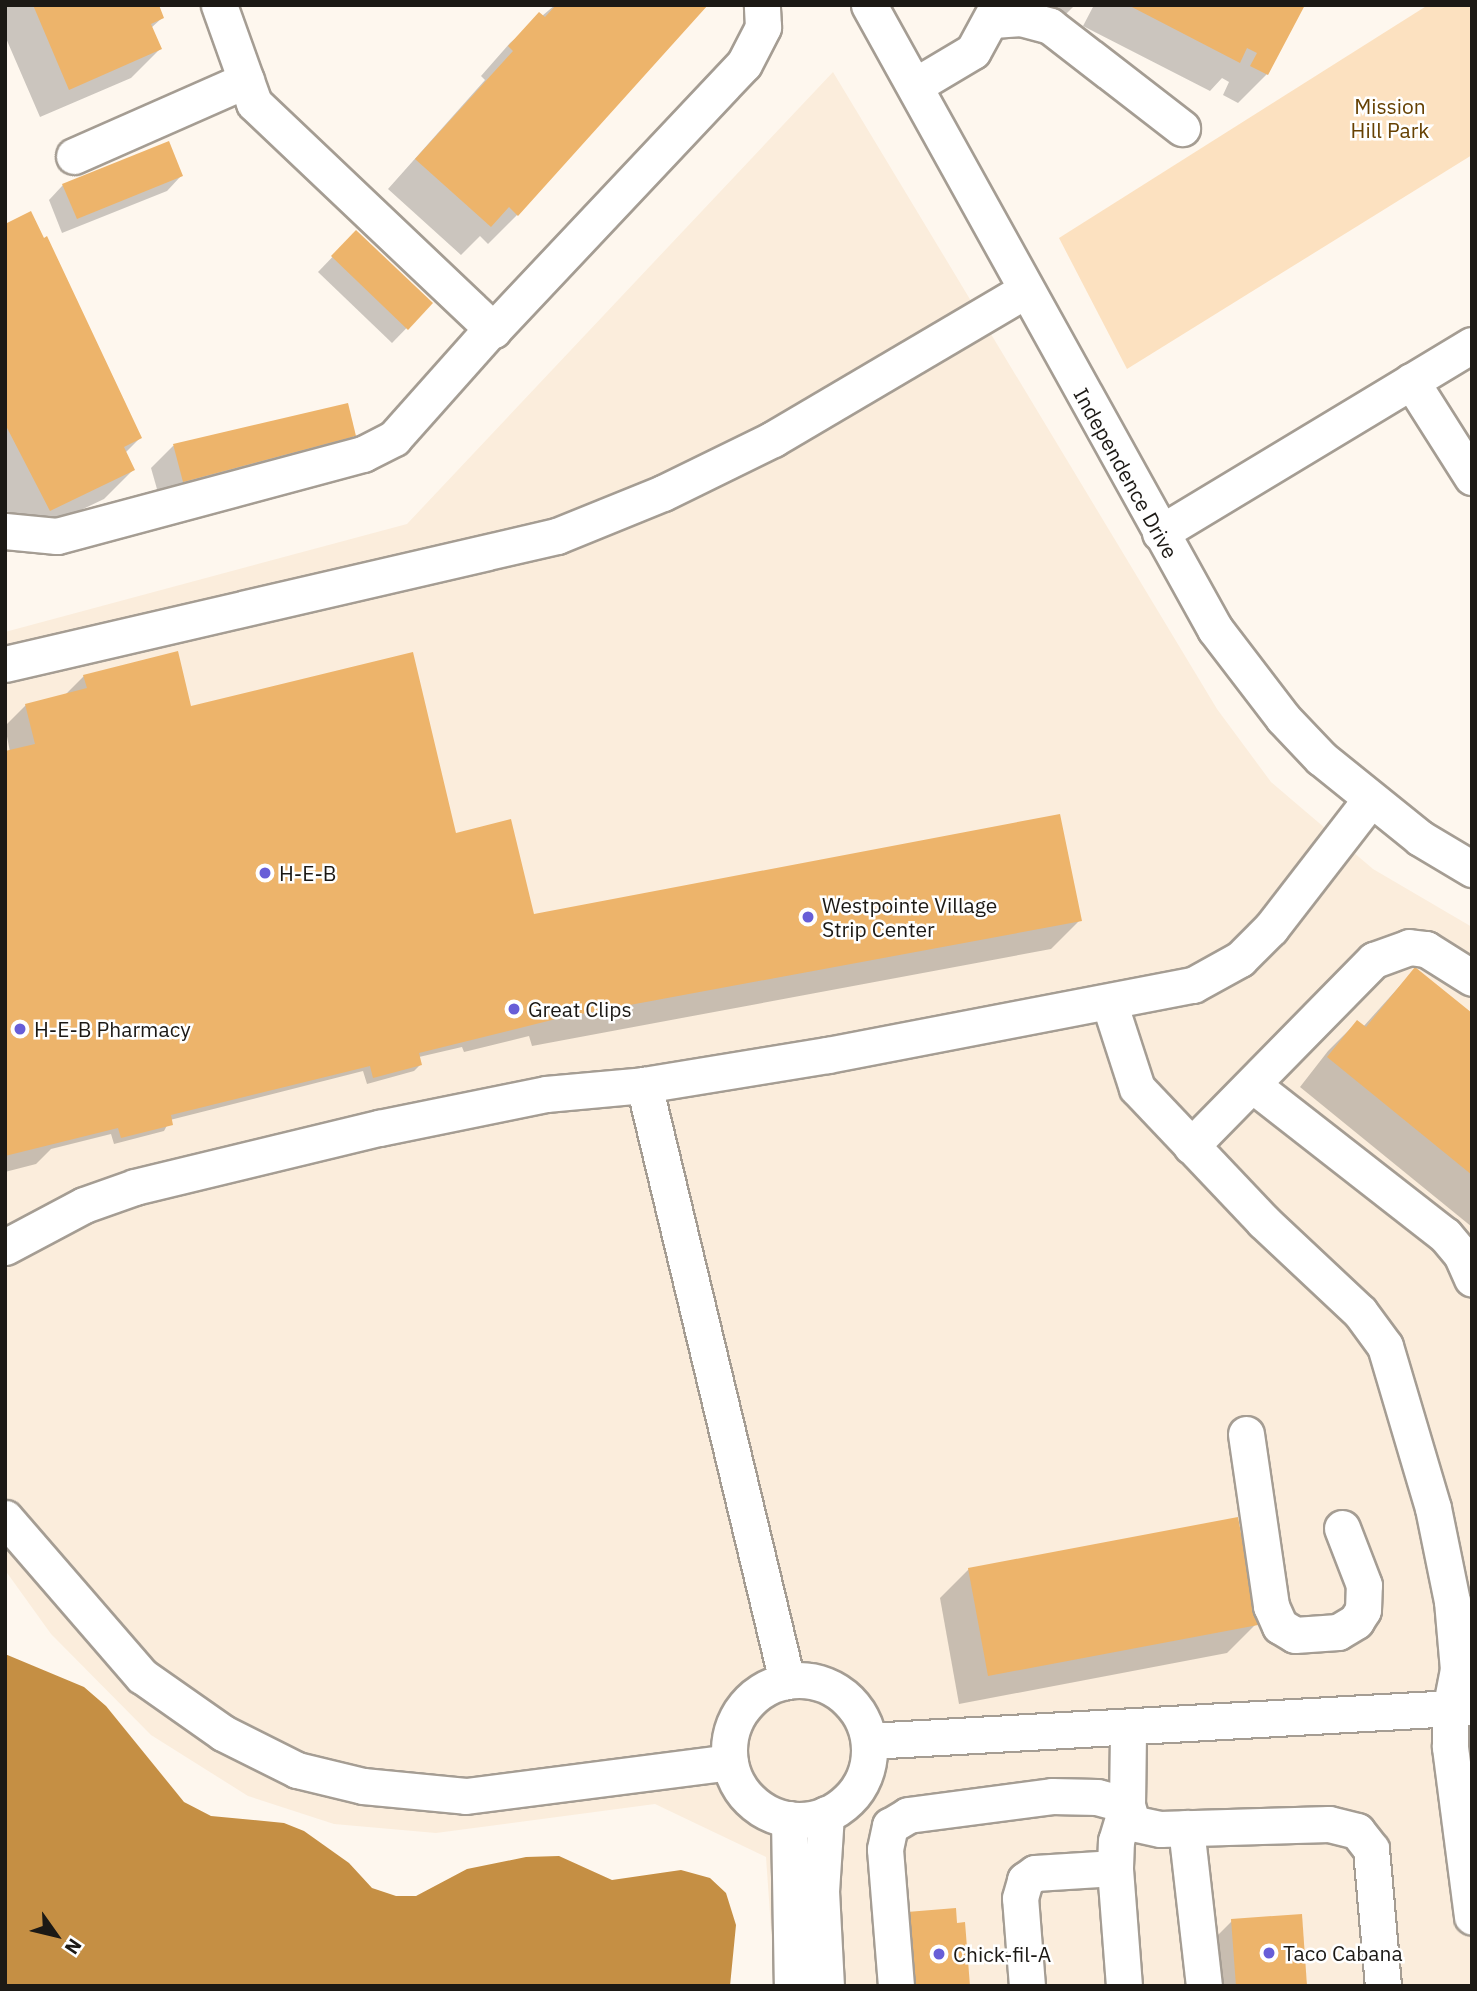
<!DOCTYPE html>
<html>
<head>
<meta charset="utf-8">
<style>
	body { margin:0 }
	#map { position:relative; width:1477px; height:1991px; overflow:hidden; background:#fef7ee; font-family:"IBM Plex Sans",sans-serif }
	div>[style] { position:absolute }
	.built>* { inset:0; background:#fbeddc }
	.green>* { inset:0; background:#fce1c0 }
	.water>* { inset:0; background:#c58f44 }
	.shadow>* { inset:0; background:#0003 }
	.building>* { inset:0; background:#edb46b }
	.roads { filter:drop-shadow(2px 0 #a59d93) drop-shadow(-2px 0 #a59d93) drop-shadow(0 2px #a59d93) drop-shadow(0 -2px #a59d93) }
	.minor>* { height:35px; margin:-17.5px; padding:0 17.5px; transform-origin:17.5px; border-radius:17.5px; background:#fff }
	.minor>.ring { margin:-17.5px; padding:0; box-sizing:content-box; background:none; border:35px solid #fff; border-radius:50% }
	.dots>* { width:19px; height:19px; translate:-50% -50%; box-sizing:border-box; border:4px solid #fff; border-radius:50% }
	span { translate:-50% -50%; white-space:nowrap; text-align:center; line-height:1.15; -webkit-text-stroke:5px #fff; paint-order:stroke }
	.park-label { font-size:21px; color:#664103 }
	.street-label { font-size:21px; color:#1c1915 }
	.poi-label { font-size:21px; color:#1c1915 }
	.left { translate:0 -50%; text-align:left }
	.frame { position:absolute; inset:0; border:7px solid #1c1915; pointer-events:none }
	.north { position:absolute; left:21px; top:1900px; width:70px; height:70px; -webkit-text-stroke:5px #fff; paint-order:stroke; rotate:124deg; font-size:19px; font-weight:700; line-height:28px; text-align:center; color:#1c1915 }
	.north::after { content:''; display:block; margin:auto; width:24px; height:32px; background:#1c1915; clip-path:polygon(50% 0,100% 100%,50% 72%,0 100%) }
</style>
</head>
<body>
<div id="map">
	<div class="built">
		<div style="clip-path:polygon(833px 72px,1217px 709px,1271px 782px,1373px 869px,1472px 927px,1472px 1986px,775px 1986px,766px 1857px,655px 1804px,436px 1833px,334px 1824px,248px 1796px,151px 1735px,51px 1634px,5px 1570px,5px 632px,407px 524px)"></div>
	</div>
	<div class="green">
		<div style="clip-path:polygon(1428px 5px,1472px 5px,1472px 155px,1127px 369px,1059px 238px)"></div>
	</div>
	<div class="water">
		<div style="clip-path:polygon(5px 1654px,84px 1687px,106px 1706px,184px 1802px,211px 1816px,284px 1823px,304px 1831px,349px 1863px,372px 1888px,396px 1896px,416px 1896px,467px 1869px,526px 1857px,559px 1856px,612px 1880px,681px 1870px,710px 1878px,726px 1893px,736px 1925px,730px 1986px,5px 1986px)"></div>
	</div>
	<div class="shadow">
		<div style="clip-path:polygon(5px 5px,157px 5px,162px 18px,151px 28px,160px 49px,131px 78px,40px 117px,5px 36px)"></div>
		<div style="clip-path:polygon(555px 5px,705px 5px,517px 215px,488px 244px,480px 236px,461px 255px,388px 189px,485px 80px,481px 76px,510px 43px)"></div>
		<div style="clip-path:polygon(1040px 5px,1075px 5px,1063px 17px)"></div>
		<div style="clip-path:polygon(1094px 5px,1303px 5px,1267px 74px,1238px 103px,1223px 95px,1229px 82px,1222px 78px,1210px 91px,1083px 26px)"></div>
		<div style="clip-path:polygon(181px 176px,167px 191px,62px 233px,49px 200px,63px 185px)"></div>
		<div style="clip-path:polygon(5px 226px,140px 438px,125px 453px,133px 470px,104px 499px,20px 539px,5px 507px)"></div>
		<div style="clip-path:polygon(342px 247px,431px 303px,392px 343px,318px 272px)"></div>
		<div style="clip-path:polygon(354px 435px,332px 457px,161px 503px,151px 468px,173px 446px)"></div>
		<div style="clip-path:polygon(84px 676px,190px 708px,455px 835px,533px 916px,1080px 920px,1051px 949px,532px 1046px,529px 1036px,464px 1052px,462px 1047px,419px 1057px,421px 1064px,414px 1071px,367px 1084px,363px 1071px,170px 1120px,164px 1131px,114px 1144px,111px 1134px,51px 1149px,36px 1164px,5px 1172px,5px 753px,10px 752px,5px 726px,26px 705px,64px 696px)"></div>
		<div style="clip-path:polygon(1415px 969px,1472px 1015px,1472px 1227px,1300px 1087px,1328px 1051px,1357px 1022px,1363px 1027px)"></div>
		<div style="clip-path:polygon(969px 1569px,1256px 1624px,1227px 1653px,959px 1704px,940px 1598px)"></div>
		<div style="clip-path:polygon(1232px 1921px,1305px 1986px,1213px 1986px,1210px 1943px)"></div>
	</div>
	<div class="building">
		<div style="clip-path:polygon(33px 5px,159px 5px,164px 18px,151px 24px,162px 49px,69px 90px)"></div>
		<div style="clip-path:polygon(556px 5px,708px 5px,518px 216px,509px 207px,491px 227px,415px 159px,513px 51px,508px 46px,539px 12px,545px 17px)"></div>
		<div style="clip-path:polygon(1128px 5px,1305px 5px,1268px 75px,1250px 66px,1257px 53px,1247px 48px,1240px 63px)"></div>
		<div style="clip-path:polygon(169px 141px,183px 176px,77px 219px,62px 184px)"></div>
		<div style="clip-path:polygon(31px 211px,44px 238px,47px 236px,142px 438px,124px 447px,135px 470px,50px 511px,5px 424px,5px 224px)"></div>
		<div style="clip-path:polygon(356px 230px,433px 303px,408px 330px,331px 256px)"></div>
		<div style="clip-path:polygon(348px 403px,356px 436px,183px 482px,173px 444px)"></div>
		<div style="clip-path:polygon(178px 651px,191px 706px,413px 652px,456px 833px,511px 819px,534px 914px,1060px 814px,1082px 921px,560px 1018px,419px 1053px,422px 1065px,373px 1078px,370px 1066px,171px 1115px,173px 1125px,121px 1138px,118px 1128px,5px 1156px,5px 751px,35px 744px,25px 704px,87px 688px,83px 675px)"></div>
		<div style="clip-path:polygon(1415px 967px,1472px 1013px,1472px 1175px,1327px 1057px,1357px 1020px,1366px 1027px)"></div>
		<div style="clip-path:polygon(1238px 1517px,1258px 1625px,988px 1676px,968px 1568px)"></div>
		<div style="clip-path:polygon(956px 1908px,957px 1923px,965px 1922px,970px 1986px,912px 1986px,907px 1912px)"></div>
		<div style="clip-path:polygon(1302px 1914px,1307px 1986px,1236px 1986px,1231px 1919px)"></div>
	</div>
	<div class="roads">
		<div class="minor">
			<div style="left:219px;top:5px;width:104px;rotate:70.3deg"></div>
			<div style="left:254px;top:103px;width:330px;rotate:43.5deg"></div>
			<div style="left:493px;top:330px;width:366px;rotate:-46.7deg"></div>
			<div style="left:744px;top:64px;width:42px;rotate:-62.8deg"></div>
			<div style="left:763px;top:27px;width:22px;rotate:-93deg"></div>
			<div style="left:869px;top:5px;width:714px;rotate:60.99deg"></div>
			<div style="left:1215px;top:629px;width:112px;rotate:52.6deg"></div>
			<div style="left:1283px;top:718px;width:55px;rotate:46.5deg"></div>
			<div style="left:1321px;top:758px;width:127px;rotate:38.9deg"></div>
			<div style="left:1420px;top:838px;width:61px;rotate:30.8deg"></div>
			<div style="left:993px;top:20px;width:28px;rotate:-4deg"></div>
			<div style="left:1021px;top:18px;width:30px;rotate:15deg"></div>
			<div style="left:1050px;top:26px;width:167px;rotate:37.7deg"></div>
			<div style="left:916px;top:85px;width:66px;rotate:-30.8deg"></div>
			<div style="left:973px;top:51px;width:52px;rotate:-61.5deg"></div>
			<div style="left:74px;top:156px;width:188px;rotate:-23.8deg"></div>
			<div style="left:1411px;top:381px;width:114px;rotate:57.6deg"></div>
			<div style="left:5px;top:531px;width:52px;rotate:5.5deg"></div>
			<div style="left:57px;top:536px;width:317px;rotate:-15deg"></div>
			<div style="left:363px;top:454px;width:35px;rotate:-27deg"></div>
			<div style="left:394px;top:438px;width:146px;rotate:-48.3deg"></div>
			<div style="left:1160px;top:533px;width:364px;rotate:-31.1deg"></div>
			<div style="left:5px;top:664px;width:567px;rotate:-13.06deg"></div>
			<div style="left:557px;top:536px;width:114px;rotate:-22.1deg"></div>
			<div style="left:663px;top:493px;width:123px;rotate:-26.1deg"></div>
			<div style="left:773px;top:439px;width:291px;rotate:-30.5deg"></div>
			<div style="left:1109px;top:1002px;width:90px;rotate:72deg"></div>
			<div style="left:1137px;top:1088px;width:183px;rotate:46.5deg"></div>
			<div style="left:1263px;top:1221px;width:133px;rotate:43.2deg"></div>
			<div style="left:1360px;top:1312px;width:42px;rotate:53.7deg"></div>
			<div style="left:1385px;top:1346px;width:169px;rotate:73.5deg"></div>
			<div style="left:1433px;top:1508px;width:95px;rotate:78.5deg"></div>
			<div style="left:1452px;top:1601px;width:68px;rotate:85deg"></div>
			<div style="left:1458px;top:1669px;width:42px;rotate:101deg"></div>
			<div style="left:1450px;top:1710px;width:37px;rotate:90deg"></div>
			<div style="left:1450px;top:1747px;width:171px;rotate:82.6deg"></div>
			<div style="left:644px;top:1085px;width:613px;rotate:76.51deg"></div>
			<div style="left:1254px;top:1086px;width:242px;rotate:38deg"></div>
			<div style="left:1445px;top:1235px;width:25px;rotate:50deg"></div>
			<div style="left:1461px;top:1254px;width:27px;rotate:66deg"></div>
			<div style="left:1191px;top:1146px;width:261px;rotate:-45.5deg"></div>
			<div style="left:1374px;top:960px;width:37px;rotate:-20deg"></div>
			<div style="left:1409px;top:947px;width:17px;rotate:7deg"></div>
			<div style="left:1426px;top:949px;width:54px;rotate:32.2deg"></div>
			<div style="left:5px;top:1247px;width:89px;rotate:-28deg"></div>
			<div style="left:84px;top:1205px;width:54px;rotate:-19.4deg"></div>
			<div style="left:135px;top:1187px;width:251px;rotate:-13.6deg"></div>
			<div style="left:379px;top:1128px;width:170px;rotate:-11.5deg"></div>
			<div style="left:546px;top:1094px;width:98px;rotate:-5.2deg"></div>
			<div style="left:644px;top:1085px;width:186px;rotate:-9.3deg"></div>
			<div style="left:828px;top:1055px;width:372px;rotate:-10.9deg"></div>
			<div style="left:1193px;top:985px;width:54px;rotate:-29deg"></div>
			<div style="left:1240px;top:959px;width:44px;rotate:-45deg"></div>
			<div style="left:1271px;top:928px;width:162px;rotate:-52.3deg"></div>
			<div style="left:1246px;top:1434px;width:174px;rotate:81.7deg"></div>
			<div style="left:1271px;top:1606px;width:22px;rotate:66deg"></div>
			<div style="left:1280px;top:1626px;width:17px;rotate:31deg"></div>
			<div style="left:1295px;top:1635px;width:43px;rotate:-4deg"></div>
			<div style="left:1338px;top:1632px;width:21px;rotate:-31deg"></div>
			<div style="left:1356px;top:1621px;width:13px;rotate:-58deg"></div>
			<div style="left:1363px;top:1610px;width:25px;rotate:-88deg"></div>
			<div style="left:1364px;top:1585px;width:61px;rotate:-111.1deg"></div>
			<div style="left:5px;top:1518px;width:209px;rotate:49.1deg"></div>
			<div style="left:142px;top:1676px;width:99px;rotate:35.1deg"></div>
			<div style="left:223px;top:1733px;width:83px;rotate:26.6deg"></div>
			<div style="left:297px;top:1770px;width:68px;rotate:13.6deg"></div>
			<div style="left:363px;top:1786px;width:103px;rotate:5.5deg"></div>
			<div style="left:466px;top:1796px;width:266px;rotate:-7.3deg"></div>
			<div class="ring" style="left:729px;top:1680px;width:105px;height:105px"></div>
			<div style="left:869px;top:1741px;width:604px;rotate:-3.23deg"></div>
			<div style="left:826px;top:1814px;width:77px;rotate:93.7deg"></div>
			<div style="left:821px;top:1891px;width:95px;rotate:87deg"></div>
			<div style="left:789px;top:1819px;width:167px;rotate:89deg"></div>
			<div style="left:1186px;top:1828px;width:159px;rotate:83.5deg"></div>
			<div style="left:896px;top:1986px;width:137px;rotate:-94.6deg"></div>
			<div style="left:885px;top:1849px;width:24px;rotate:-78deg"></div>
			<div style="left:890px;top:1826px;width:21px;rotate:-31deg"></div>
			<div style="left:908px;top:1815px;width:145px;rotate:-7.5deg"></div>
			<div style="left:1052px;top:1796px;width:45px;rotate:1.3deg"></div>
			<div style="left:1097px;top:1797px;width:31px;rotate:15deg"></div>
			<div style="left:1127px;top:1805px;width:19px;rotate:74deg"></div>
			<div style="left:1132px;top:1823px;width:29px;rotate:12deg"></div>
			<div style="left:1160px;top:1829px;width:169px;rotate:-1.7deg"></div>
			<div style="left:1329px;top:1824px;width:29px;rotate:14deg"></div>
			<div style="left:1357px;top:1831px;width:23px;rotate:52deg"></div>
			<div style="left:1371px;top:1849px;width:138px;rotate:85deg"></div>
			<div style="left:1027px;top:1986px;width:88px;rotate:-94.5deg"></div>
			<div style="left:1020px;top:1898px;width:19px;rotate:-74deg"></div>
			<div style="left:1025px;top:1880px;width:12px;rotate:-35deg"></div>
			<div style="left:1035px;top:1873px;width:80px;rotate:-3.6deg"></div>
			<div style="left:1124px;top:1986px;width:118px;rotate:-94.4deg"></div>
			<div style="left:1115px;top:1868px;width:27px;rotate:-88deg"></div>
			<div style="left:1116px;top:1841px;width:38px;rotate:-73deg"></div>
			<div style="left:1127px;top:1805px;width:76px;rotate:-89.2deg"></div>
		</div>
	</div>
	<div class="dots">
		<div style="left:265px;top:873px;background:#685ed7"></div>
		<div style="left:808px;top:917px;background:#685ed7"></div>
		<div style="left:514px;top:1009px;background:#685ed7"></div>
		<div style="left:20px;top:1029px;background:#685ed7"></div>
		<div style="left:1269px;top:1953px;background:#685ed7"></div>
		<div style="left:939px;top:1954px;background:#685ed7"></div>
	</div>
	<div class="park-label">
		<span style="left:1390px;top:118px">Mission<br>Hill Park</span>
	</div>
	<div class="street-label">
		<span style="left:1126px;top:473px;rotate:61deg">Independence Drive</span>
	</div>
	<div class="poi-label">
		<span class="left" style="left:279px;top:873px">H-E-B</span>
		<span class="left" style="left:822px;top:917px">Westpointe Village<br>Strip Center</span>
		<span class="left" style="left:528px;top:1009px">Great Clips</span>
		<span class="left" style="left:34px;top:1029px">H-E-B Pharmacy</span>
		<span class="left" style="left:1283px;top:1953px">Taco Cabana</span>
		<span class="left" style="left:953px;top:1954px">Chick-fil-A</span>
	</div>
	<div class="frame"></div>
	<div class="north">N</div>
</div>
</body>
</html>
